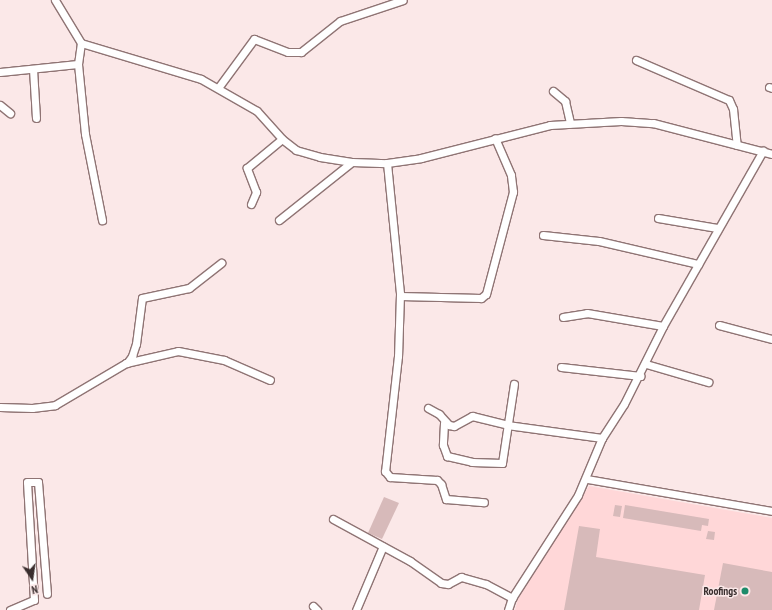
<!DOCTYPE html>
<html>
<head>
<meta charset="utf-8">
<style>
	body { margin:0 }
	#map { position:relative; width:772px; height:610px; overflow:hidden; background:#fbe8e8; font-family:"PT Sans Narrow",sans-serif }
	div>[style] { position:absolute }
	.built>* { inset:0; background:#ffd7d8 }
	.building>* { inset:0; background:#d7baba }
	.roads { filter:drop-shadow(1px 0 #8f7474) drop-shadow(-1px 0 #8f7474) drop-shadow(0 1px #8f7474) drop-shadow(0 -1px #8f7474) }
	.minor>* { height:7px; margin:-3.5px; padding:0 3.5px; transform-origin:3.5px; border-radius:3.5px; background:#fff }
	.dots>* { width:11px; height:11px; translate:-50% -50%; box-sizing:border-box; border:2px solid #fbe8e8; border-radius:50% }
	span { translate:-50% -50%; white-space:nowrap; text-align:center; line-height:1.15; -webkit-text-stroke:3px #fbe8e8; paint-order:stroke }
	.poi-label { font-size:11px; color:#392e2e; font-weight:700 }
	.right { translate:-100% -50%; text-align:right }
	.north { position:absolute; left:12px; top:558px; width:40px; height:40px; -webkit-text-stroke:3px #fbe8e8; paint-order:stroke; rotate:167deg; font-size:11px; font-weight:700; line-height:16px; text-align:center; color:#392e2e }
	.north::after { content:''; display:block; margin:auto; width:14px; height:18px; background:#392e2e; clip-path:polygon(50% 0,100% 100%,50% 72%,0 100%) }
</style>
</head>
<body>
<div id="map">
	<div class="built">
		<div style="clip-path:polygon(589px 486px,772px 518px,772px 610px,515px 610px,518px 599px)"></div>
	</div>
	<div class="building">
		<div style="clip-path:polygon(384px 497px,399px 503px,382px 539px,368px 533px)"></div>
		<div style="clip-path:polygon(615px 505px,622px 506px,620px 517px,613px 516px)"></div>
		<div style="clip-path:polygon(625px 505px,709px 519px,708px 526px,702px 525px,701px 531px,623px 518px)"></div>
		<div style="clip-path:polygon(579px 526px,600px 529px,596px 557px,705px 575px,699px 610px,564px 610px)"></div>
		<div style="clip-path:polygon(708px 531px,715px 532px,714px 540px,706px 539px)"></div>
		<div style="clip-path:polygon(723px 563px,772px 572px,772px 610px,714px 610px)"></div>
	</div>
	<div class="roads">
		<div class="minor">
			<div style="left:55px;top:0;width:50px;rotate:58.8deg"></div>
			<div style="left:81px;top:43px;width:125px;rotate:16.7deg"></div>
			<div style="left:201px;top:79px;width:64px;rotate:29.7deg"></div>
			<div style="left:257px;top:111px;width:38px;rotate:48deg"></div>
			<div style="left:282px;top:139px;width:18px;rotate:38deg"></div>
			<div style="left:296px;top:150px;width:25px;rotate:16deg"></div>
			<div style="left:320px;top:157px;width:32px;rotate:9deg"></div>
			<div style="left:352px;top:162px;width:35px;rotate:2deg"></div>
			<div style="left:387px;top:163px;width:34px;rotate:-8deg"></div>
			<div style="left:421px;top:158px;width:133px;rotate:-14.3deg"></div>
			<div style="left:550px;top:125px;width:71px;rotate:-3.2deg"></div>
			<div style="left:621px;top:121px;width:32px;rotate:4deg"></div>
			<div style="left:653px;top:123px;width:123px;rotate:14.6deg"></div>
			<div style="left:636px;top:60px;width:101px;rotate:23.3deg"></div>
			<div style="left:729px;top:100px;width:10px;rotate:66deg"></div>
			<div style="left:733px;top:109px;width:36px;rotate:84deg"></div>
			<div style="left:78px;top:64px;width:70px;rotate:84.3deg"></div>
			<div style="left:85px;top:134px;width:88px;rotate:78.8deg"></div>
			<div style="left:33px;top:69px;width:49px;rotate:86.5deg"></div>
			<div style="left:0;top:72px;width:78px;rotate:-5.9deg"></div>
			<div style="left:78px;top:64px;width:21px;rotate:-82deg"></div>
			<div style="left:769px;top:87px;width:3px;rotate:18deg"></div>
			<div style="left:218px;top:88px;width:61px;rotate:-53.7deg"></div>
			<div style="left:254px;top:39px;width:36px;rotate:21deg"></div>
			<div style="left:288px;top:52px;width:13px"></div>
			<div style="left:301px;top:52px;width:50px;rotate:-38.5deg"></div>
			<div style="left:340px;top:21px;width:66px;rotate:-18.4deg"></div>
			<div style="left:553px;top:91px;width:16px;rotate:40deg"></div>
			<div style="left:565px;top:101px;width:23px;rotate:77deg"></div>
			<div style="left:0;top:105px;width:13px;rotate:39deg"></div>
			<div style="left:387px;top:163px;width:132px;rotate:84.3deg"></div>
			<div style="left:400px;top:294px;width:62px;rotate:91.8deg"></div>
			<div style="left:398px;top:356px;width:116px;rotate:96.4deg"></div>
			<div style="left:385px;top:471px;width:8px;rotate:50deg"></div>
			<div style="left:390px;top:477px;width:47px;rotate:3.7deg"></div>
			<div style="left:437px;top:480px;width:6px;rotate:45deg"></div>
			<div style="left:441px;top:484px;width:16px;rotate:72deg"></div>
			<div style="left:446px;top:499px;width:38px;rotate:5deg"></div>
			<div style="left:251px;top:204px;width:13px;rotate:-67deg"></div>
			<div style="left:256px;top:192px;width:26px;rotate:-111deg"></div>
			<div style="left:247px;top:168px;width:45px;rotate:-39.6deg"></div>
			<div style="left:658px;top:218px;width:60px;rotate:9.6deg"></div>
			<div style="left:279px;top:220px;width:93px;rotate:-38.5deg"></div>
			<div style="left:543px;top:235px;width:56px;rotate:6.1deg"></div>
			<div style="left:599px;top:241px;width:102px;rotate:13.1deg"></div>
			<div style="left:400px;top:296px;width:81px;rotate:1.4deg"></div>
			<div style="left:481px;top:298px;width:6px;rotate:-39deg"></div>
			<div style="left:486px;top:294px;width:106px;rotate:-75.2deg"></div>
			<div style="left:513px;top:192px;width:17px;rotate:-97deg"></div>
			<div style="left:511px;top:175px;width:40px;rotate:-113.4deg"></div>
			<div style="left:563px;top:317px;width:24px;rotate:-9deg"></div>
			<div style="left:587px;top:313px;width:77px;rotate:9.7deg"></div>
			<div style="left:719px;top:325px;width:55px;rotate:14.8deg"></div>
			<div style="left:127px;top:363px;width:9px;rotate:-54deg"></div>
			<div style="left:132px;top:356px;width:13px;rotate:-72deg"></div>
			<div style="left:136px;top:344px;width:46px;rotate:-82.6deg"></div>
			<div style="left:142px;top:298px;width:48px;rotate:-12deg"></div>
			<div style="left:189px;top:288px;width:41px;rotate:-38deg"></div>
			<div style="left:646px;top:364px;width:65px;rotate:16.2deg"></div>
			<div style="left:561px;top:367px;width:80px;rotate:6.5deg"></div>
			<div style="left:0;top:407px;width:32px;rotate:2deg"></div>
			<div style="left:32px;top:408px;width:23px;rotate:-7deg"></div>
			<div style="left:55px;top:405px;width:82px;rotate:-30.6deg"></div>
			<div style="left:126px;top:363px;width:53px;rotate:-13deg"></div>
			<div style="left:178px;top:351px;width:47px;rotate:11.1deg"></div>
			<div style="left:224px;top:360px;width:50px;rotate:23.5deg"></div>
			<div style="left:428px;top:408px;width:13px;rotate:29deg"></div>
			<div style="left:439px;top:414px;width:15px;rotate:48deg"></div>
			<div style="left:449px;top:425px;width:5px;rotate:11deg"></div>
			<div style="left:454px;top:426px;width:21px;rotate:-29deg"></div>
			<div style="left:472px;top:416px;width:36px;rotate:14deg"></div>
			<div style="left:507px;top:425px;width:96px;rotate:7.8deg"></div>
			<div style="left:444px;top:423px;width:22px;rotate:93deg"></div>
			<div style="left:443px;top:445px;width:12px;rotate:70deg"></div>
			<div style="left:447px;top:456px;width:26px;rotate:13deg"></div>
			<div style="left:472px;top:462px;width:30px;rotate:2deg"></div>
			<div style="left:502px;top:463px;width:80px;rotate:-81.4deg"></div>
			<div style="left:587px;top:479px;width:188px;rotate:9.8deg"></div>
			<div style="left:333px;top:519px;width:88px;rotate:28.6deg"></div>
			<div style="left:410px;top:561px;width:38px;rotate:35deg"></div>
			<div style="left:441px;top:583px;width:7px;rotate:8deg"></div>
			<div style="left:448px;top:584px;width:15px;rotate:-28deg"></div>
			<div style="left:461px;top:577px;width:26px;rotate:16deg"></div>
			<div style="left:486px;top:584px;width:30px;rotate:28deg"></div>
			<div style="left:313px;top:606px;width:6px;rotate:45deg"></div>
			<div style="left:10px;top:610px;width:26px;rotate:-23deg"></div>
			<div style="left:34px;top:600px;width:118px;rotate:-93.4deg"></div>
			<div style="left:27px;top:482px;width:11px"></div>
			<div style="left:38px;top:482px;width:112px;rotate:85.4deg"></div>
			<div style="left:356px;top:610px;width:69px;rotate:-67.1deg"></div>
			<div style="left:508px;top:610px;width:13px;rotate:-72deg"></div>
			<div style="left:512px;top:598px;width:122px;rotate:-57.3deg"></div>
			<div style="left:578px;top:495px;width:62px;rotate:-67.2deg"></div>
			<div style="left:602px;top:438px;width:40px;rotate:-57.1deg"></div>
			<div style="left:624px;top:404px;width:87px;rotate:-63.4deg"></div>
			<div style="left:663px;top:326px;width:202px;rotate:-60.3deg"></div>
		</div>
	</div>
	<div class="dots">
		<div style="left:745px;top:591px;background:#1c8b6a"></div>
	</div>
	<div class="poi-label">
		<span class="right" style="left:737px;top:591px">Roofings</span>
	</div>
	<div class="north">N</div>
</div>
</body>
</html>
